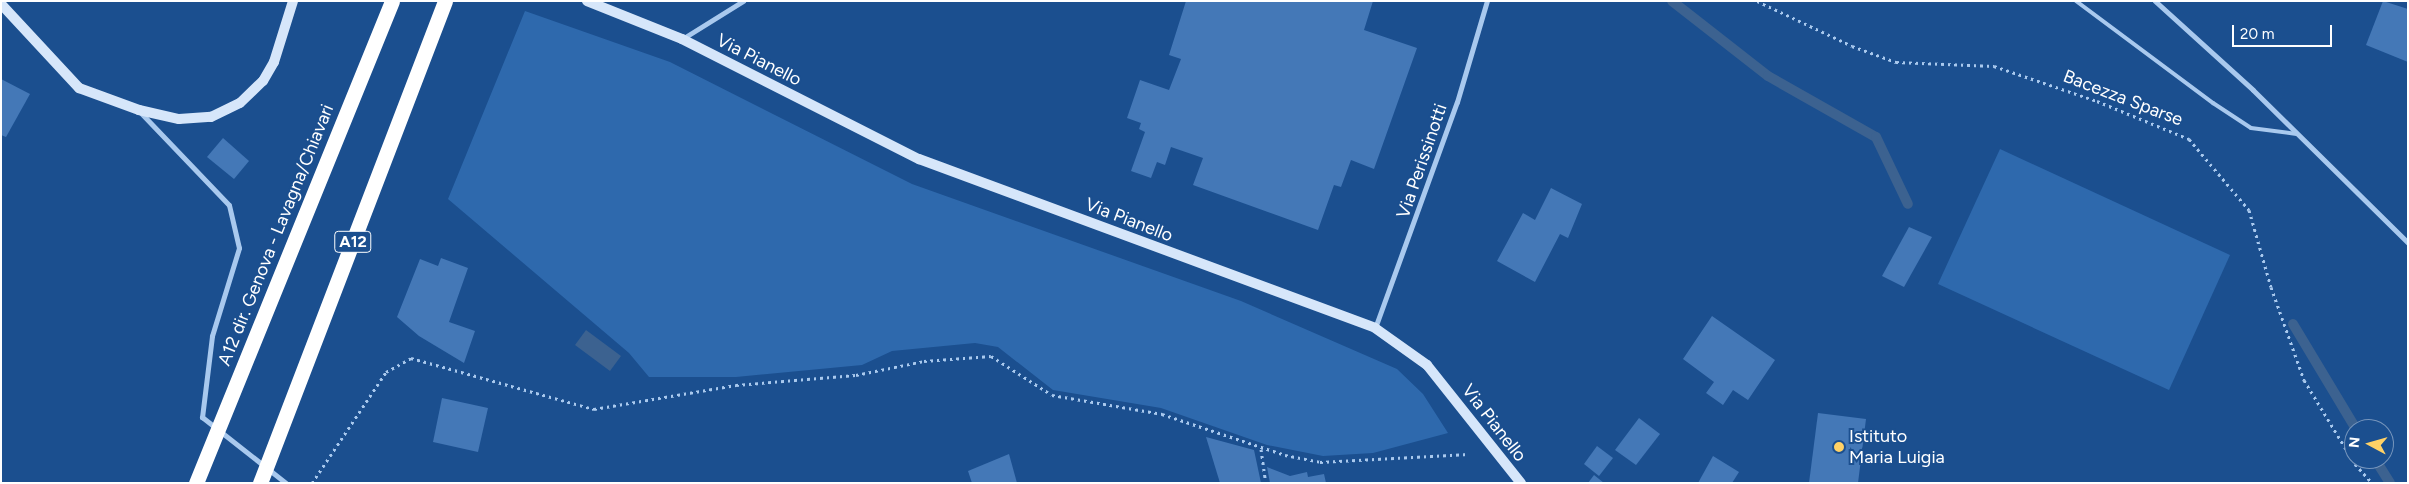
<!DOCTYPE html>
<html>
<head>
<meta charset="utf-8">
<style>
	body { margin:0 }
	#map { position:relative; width:2409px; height:484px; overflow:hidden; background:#1b4f8f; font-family:Figtree,sans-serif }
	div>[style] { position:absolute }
	.green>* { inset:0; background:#2e69ad }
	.water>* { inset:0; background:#3c6290 }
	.stream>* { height:10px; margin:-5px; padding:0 5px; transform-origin:5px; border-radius:5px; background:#3c6290 }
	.building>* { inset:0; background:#4478b7 }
	.path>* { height:3px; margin-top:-1.5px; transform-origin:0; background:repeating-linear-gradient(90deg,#a9c9ee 0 2.5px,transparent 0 6.5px) }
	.lane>* { height:4px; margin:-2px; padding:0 2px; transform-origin:2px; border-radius:2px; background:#a9c9ee }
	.street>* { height:5px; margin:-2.5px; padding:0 2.5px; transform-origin:2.5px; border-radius:2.5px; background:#a9c9ee }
	.secondary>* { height:10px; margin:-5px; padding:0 5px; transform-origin:5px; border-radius:5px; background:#d6e6fa }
	.highway>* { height:15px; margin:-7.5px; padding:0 7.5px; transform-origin:7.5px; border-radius:7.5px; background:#fff }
	.dots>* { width:14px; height:14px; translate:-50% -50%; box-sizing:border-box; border:2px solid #1b4f8f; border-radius:50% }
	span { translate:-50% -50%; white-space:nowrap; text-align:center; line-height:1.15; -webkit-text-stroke:4px #1b4f8f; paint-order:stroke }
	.shield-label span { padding:1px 4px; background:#1b4f8f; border:1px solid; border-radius:4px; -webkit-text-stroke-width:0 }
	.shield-label { font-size:16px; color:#fff; font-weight:700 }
	.street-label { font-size:18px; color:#fff }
	.poi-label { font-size:18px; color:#fff }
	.left { translate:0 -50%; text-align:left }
	.frame { position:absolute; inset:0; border:2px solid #fff; pointer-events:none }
	.north { position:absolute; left:2344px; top:419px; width:50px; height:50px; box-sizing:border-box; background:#1b4f8f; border:1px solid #7695bc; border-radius:50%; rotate:276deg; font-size:14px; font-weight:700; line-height:20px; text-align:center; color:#fff }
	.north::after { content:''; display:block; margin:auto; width:18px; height:22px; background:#ffd166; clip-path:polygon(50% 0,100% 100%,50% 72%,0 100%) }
	.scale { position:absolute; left:2232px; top:25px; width:100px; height:22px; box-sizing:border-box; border:2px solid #fff; border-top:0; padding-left:6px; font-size:15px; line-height:18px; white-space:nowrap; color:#fff; -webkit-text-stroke:4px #1b4f8f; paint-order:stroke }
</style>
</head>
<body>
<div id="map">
	<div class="green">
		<div style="clip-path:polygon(525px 11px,670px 62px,912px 184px,1241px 301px,1397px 369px,1423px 394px,1448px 433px,1373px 453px,1323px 456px,1267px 445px,1161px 408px,1053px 390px,998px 347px,975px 343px,892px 351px,862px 365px,736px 377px,649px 377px,629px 353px,448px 199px)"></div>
		<div style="clip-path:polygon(2000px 149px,2230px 255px,2169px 390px,1938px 284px)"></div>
	</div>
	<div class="water">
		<div style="clip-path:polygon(586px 330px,621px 356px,610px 371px,575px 345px)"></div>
	</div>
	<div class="stream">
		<div style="left:1672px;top:1px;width:122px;rotate:38deg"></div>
		<div style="left:1768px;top:76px;width:124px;rotate:29.5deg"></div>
		<div style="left:1876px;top:137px;width:74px;rotate:64.5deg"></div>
		<div style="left:2293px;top:324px;width:122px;rotate:59deg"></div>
		<div style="left:2375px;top:459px;width:28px;rotate:58deg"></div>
	</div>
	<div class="building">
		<div style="clip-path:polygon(1186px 1px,1373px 1px,1364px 30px,1417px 48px,1374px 169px,1351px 160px,1341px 187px,1334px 185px,1318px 230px,1193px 185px,1203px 158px,1171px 147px,1165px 165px,1157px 162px,1151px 178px,1131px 171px,1145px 132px,1139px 129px,1141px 123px,1127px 118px,1140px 80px,1169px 90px,1181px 59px,1169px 55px)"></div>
		<div style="clip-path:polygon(2383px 1px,2408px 9px,2408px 62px,2366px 45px)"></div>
		<div style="clip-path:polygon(1px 79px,30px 94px,6px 137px,1px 135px)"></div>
		<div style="clip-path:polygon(223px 138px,249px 161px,234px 179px,207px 157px)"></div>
		<div style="clip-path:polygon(1551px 188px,1582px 204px,1568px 238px,1560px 234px,1535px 282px,1497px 261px,1523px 213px,1535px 220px)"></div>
		<div style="clip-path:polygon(1909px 227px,1932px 237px,1904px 287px,1882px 276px)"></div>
		<div style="clip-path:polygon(441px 258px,468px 268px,449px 322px,475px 331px,464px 363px,419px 336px,397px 317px,420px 259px,438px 266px)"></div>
		<div style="clip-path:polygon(1712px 316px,1775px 360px,1748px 400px,1733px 390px,1723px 405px,1706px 393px,1714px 382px,1683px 359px)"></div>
		<div style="clip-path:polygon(442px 398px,488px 408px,478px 452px,433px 442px)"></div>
		<div style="clip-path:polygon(1818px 413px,1866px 419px,1858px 483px,1809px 483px)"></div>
		<div style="clip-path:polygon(1639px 418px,1660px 434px,1636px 465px,1615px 450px)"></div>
		<div style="clip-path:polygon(1206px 437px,1254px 450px,1261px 483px,1220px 483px)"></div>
		<div style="clip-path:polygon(1597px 446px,1613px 458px,1599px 476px,1584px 464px)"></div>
		<div style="clip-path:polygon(1009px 454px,1017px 483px,972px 483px,968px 471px)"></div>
		<div style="clip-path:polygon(1713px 456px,1739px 472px,1732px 483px,1698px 483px)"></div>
		<div style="clip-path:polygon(1267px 467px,1290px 476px,1307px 472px,1308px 477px,1324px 474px,1326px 483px,1270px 483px)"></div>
		<div style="clip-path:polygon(1594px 475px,1604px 483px,1588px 483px)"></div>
	</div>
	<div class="path">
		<div style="left:1757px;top:1px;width:105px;rotate:25.3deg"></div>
		<div style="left:1852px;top:46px;width:47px;rotate:20deg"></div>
		<div style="left:1896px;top:62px;width:98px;rotate:2.3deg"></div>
		<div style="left:1994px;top:66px;width:109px;rotate:18.8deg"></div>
		<div style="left:2097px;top:101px;width:100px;rotate:22.4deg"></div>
		<div style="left:2189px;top:139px;width:93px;rotate:49.8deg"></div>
		<div style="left:2249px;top:210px;width:80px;rotate:74.1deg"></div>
		<div style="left:2271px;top:287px;width:99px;rotate:70.5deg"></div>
		<div style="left:2304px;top:380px;width:98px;rotate:58.7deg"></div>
		<div style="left:2355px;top:464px;width:25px;rotate:48deg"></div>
		<div style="left:1261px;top:449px;width:34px;rotate:82deg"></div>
		<div style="left:312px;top:483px;width:133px;rotate:-56.3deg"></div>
		<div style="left:386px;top:372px;width:29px;rotate:-29deg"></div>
		<div style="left:411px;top:358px;width:190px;rotate:15.6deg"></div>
		<div style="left:594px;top:409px;width:144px;rotate:-9.6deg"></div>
		<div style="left:736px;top:385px;width:120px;rotate:-4.8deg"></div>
		<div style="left:856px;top:375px;width:69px;rotate:-11.6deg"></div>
		<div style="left:924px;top:361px;width:67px;rotate:-4.3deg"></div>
		<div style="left:991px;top:356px;width:72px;rotate:32.6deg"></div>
		<div style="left:1052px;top:395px;width:112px;rotate:9.8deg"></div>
		<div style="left:1162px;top:414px;width:130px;rotate:18.4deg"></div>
		<div style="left:1285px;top:455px;width:36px;rotate:11deg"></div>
		<div style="left:1320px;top:462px;width:149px;rotate:-3.1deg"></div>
	</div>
	<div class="lane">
		<div style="left:2076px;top:1px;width:171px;rotate:36.7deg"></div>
		<div style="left:2213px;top:103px;width:45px;rotate:33.3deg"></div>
		<div style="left:2251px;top:128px;width:46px;rotate:7.4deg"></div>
	</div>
	<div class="street">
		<div style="left:2155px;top:1px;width:132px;rotate:42.2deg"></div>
		<div style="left:2253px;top:90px;width:218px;rotate:44.6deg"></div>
		<div style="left:682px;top:39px;width:72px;rotate:-31.9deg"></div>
		<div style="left:141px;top:113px;width:127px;rotate:46.3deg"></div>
		<div style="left:229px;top:205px;width:44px;rotate:76.9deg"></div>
		<div style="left:239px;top:248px;width:92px;rotate:107.1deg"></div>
		<div style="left:212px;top:336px;width:82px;rotate:97deg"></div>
		<div style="left:202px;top:417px;width:107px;rotate:38.2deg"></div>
		<div style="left:1375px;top:328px;width:240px;rotate:-70.1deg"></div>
		<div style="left:1457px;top:102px;width:105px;rotate:-73.5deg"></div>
	</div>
	<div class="secondary">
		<div style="left:587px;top:1px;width:102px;rotate:21.8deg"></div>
		<div style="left:682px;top:39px;width:266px;rotate:26.9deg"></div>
		<div style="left:919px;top:159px;width:486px;rotate:20.3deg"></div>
		<div style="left:1375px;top:328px;width:64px;rotate:35.4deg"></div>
		<div style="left:1427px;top:365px;width:151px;rotate:51.5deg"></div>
		<div style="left:1px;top:4px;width:115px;rotate:47.1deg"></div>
		<div style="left:79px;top:88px;width:64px;rotate:20.1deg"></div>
		<div style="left:139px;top:110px;width:41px;rotate:12.7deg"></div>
		<div style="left:179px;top:119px;width:32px;rotate:-4deg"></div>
		<div style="left:211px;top:117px;width:32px;rotate:-26deg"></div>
		<div style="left:240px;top:103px;width:32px;rotate:-44deg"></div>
		<div style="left:263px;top:81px;width:22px;rotate:-60deg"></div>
		<div style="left:274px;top:62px;width:64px;rotate:-72.7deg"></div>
	</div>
	<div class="highway">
		<div style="left:196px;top:483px;width:520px;rotate:-67.87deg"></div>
		<div style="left:260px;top:483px;width:516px;rotate:-69deg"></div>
	</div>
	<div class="dots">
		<div style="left:1839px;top:447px;background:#ffd166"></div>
	</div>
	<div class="shield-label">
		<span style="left:353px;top:242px">A12</span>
	</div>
	<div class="street-label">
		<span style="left:759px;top:60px;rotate:27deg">Via Pianello</span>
		<span style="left:2123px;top:98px;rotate:21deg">Bacezza Sparse</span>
		<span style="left:1422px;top:161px;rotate:-71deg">Via Perissinotti</span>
		<span style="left:1129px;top:220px;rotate:21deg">Via Pianello</span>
		<span style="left:276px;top:235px;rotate:-68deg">A12 dir. Genova - Lavagna/Chiavari</span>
		<span style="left:1494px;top:423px;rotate:52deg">Via Pianello</span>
	</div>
	<div class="poi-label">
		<span class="left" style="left:1849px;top:447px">Istituto<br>Maria Luigia</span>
	</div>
	<div class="frame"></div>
	<div class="north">N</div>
	<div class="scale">20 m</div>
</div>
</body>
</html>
